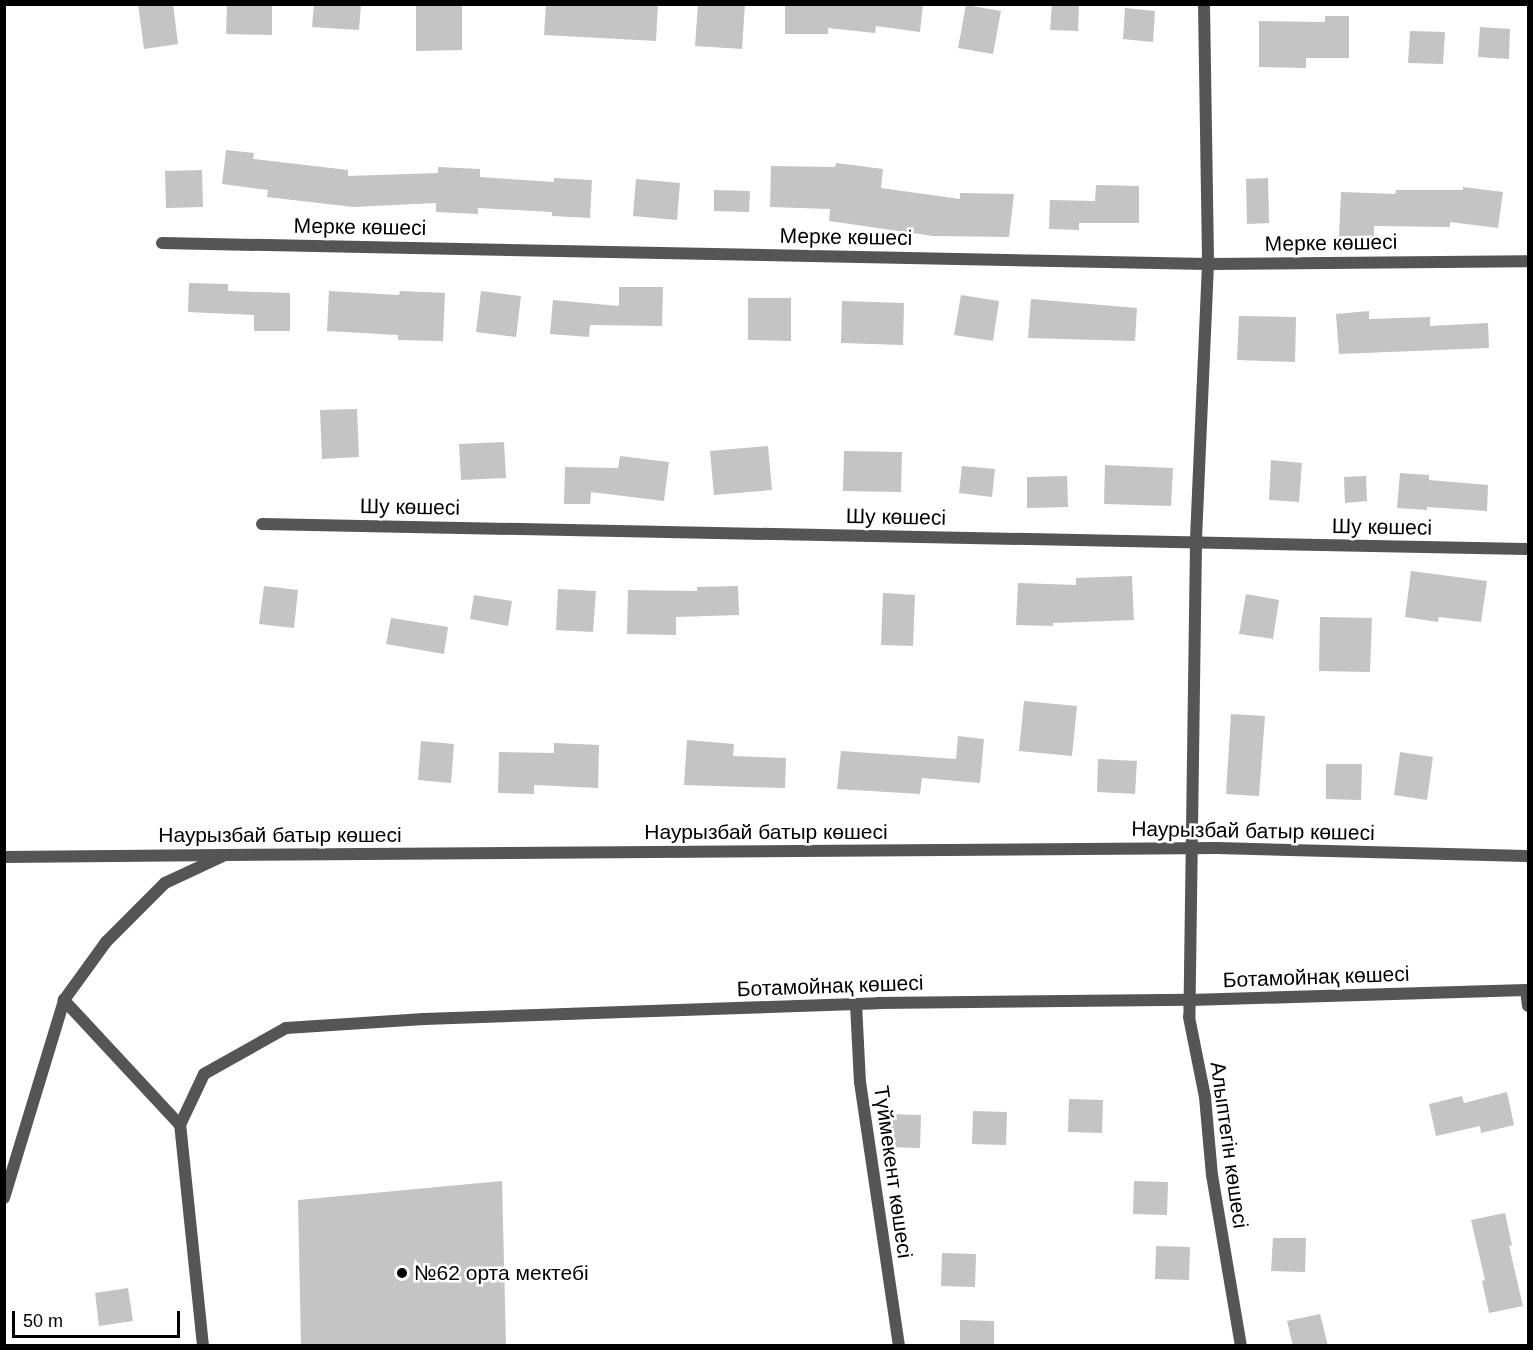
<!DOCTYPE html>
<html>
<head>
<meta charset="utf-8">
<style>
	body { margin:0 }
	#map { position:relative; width:1533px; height:1350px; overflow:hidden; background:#fff; font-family:Helvetica,sans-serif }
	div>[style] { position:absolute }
	.building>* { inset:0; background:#c4c4c4 }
	.service>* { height:12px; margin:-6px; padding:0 6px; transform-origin:6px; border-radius:6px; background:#555 }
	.minor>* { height:12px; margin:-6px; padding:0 6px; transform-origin:6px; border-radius:6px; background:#555 }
	.dots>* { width:16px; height:16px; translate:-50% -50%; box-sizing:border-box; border:3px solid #fff; border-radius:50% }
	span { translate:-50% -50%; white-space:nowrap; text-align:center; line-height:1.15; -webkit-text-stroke:5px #fff; paint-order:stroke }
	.street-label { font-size:21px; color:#000 }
	.poi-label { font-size:21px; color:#000 }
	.left { translate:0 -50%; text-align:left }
	.frame { position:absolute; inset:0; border:6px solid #000; pointer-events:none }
	.scale { position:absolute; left:12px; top:1311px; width:168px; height:27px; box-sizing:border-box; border:3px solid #000; border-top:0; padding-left:8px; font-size:18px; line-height:21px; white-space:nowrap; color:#000; -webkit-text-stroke:4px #fff; paint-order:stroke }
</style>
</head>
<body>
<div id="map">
	<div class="building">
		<div style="clip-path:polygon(138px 4px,173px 4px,178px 44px,144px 49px)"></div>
		<div style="clip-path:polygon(227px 4px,272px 4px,272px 35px,226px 34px)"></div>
		<div style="clip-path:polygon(314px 4px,361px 4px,359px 30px,312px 27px)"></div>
		<div style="clip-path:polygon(416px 4px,462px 4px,462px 50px,416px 51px)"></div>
		<div style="clip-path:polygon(546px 4px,658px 4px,656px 41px,544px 35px)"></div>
		<div style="clip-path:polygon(698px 4px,745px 4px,742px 49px,695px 46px)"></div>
		<div style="clip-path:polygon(785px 4px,923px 4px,920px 32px,876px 26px,875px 33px,828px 28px,828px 34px,785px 34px)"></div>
		<div style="clip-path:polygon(1052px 4px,1079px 4px,1078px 31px,1050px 30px)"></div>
		<div style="clip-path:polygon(966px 5px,1001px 11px,993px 54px,958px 48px)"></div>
		<div style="clip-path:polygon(1125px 8px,1155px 11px,1153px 42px,1123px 39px)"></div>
		<div style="clip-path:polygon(1325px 16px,1349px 16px,1349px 58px,1306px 58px,1306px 68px,1259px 67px,1259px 21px,1325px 22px)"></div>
		<div style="clip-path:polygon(1480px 27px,1510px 29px,1509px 59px,1478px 57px)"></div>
		<div style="clip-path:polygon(1410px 31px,1445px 32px,1443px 64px,1408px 63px)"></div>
		<div style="clip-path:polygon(226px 150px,254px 153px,253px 159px,348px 170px,348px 176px,438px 173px,438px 167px,480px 169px,480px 177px,554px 182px,554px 178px,592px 180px,590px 218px,552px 216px,552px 212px,478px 208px,478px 214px,436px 212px,436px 203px,353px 207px,267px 197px,268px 190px,222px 184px)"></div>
		<div style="clip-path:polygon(836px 163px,883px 169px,881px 188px,960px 199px,960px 193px,1014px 194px,1009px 237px,933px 236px,829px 221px,830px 209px,770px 207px,771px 166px,835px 167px)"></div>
		<div style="clip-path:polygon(202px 170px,203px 207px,166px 208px,165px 171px)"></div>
		<div style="clip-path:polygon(1268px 178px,1269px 223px,1247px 224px,1246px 179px)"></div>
		<div style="clip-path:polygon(636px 179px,680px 183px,677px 220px,633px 216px)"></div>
		<div style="clip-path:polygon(1096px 185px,1139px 186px,1139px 223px,1079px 223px,1079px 230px,1049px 229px,1050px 200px,1095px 201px)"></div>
		<div style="clip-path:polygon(1463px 187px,1503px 192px,1498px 228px,1450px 222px,1450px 227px,1374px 226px,1374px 238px,1339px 237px,1341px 192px,1395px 194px,1396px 190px,1463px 190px)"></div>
		<div style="clip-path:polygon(714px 190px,750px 191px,749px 212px,714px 211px)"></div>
		<div style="clip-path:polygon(189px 283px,228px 284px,228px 291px,290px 293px,290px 331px,254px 331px,254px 315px,188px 312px)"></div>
		<div style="clip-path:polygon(619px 287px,663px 287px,662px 326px,590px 325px,589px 337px,550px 334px,553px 300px,619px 306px)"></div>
		<div style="clip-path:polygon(329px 291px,399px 295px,400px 291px,445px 293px,443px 341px,398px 340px,398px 335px,327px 331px)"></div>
		<div style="clip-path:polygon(481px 291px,521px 296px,516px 337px,476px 332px)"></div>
		<div style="clip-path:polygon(961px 295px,999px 301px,993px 341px,954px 335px)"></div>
		<div style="clip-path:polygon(748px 298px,791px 298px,791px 341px,748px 340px)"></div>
		<div style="clip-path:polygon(1031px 299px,1137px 308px,1135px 341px,1028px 338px)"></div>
		<div style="clip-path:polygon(842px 301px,904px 303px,903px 345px,841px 343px)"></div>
		<div style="clip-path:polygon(1369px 311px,1369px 319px,1430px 317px,1430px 326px,1488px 323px,1489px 348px,1339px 354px,1336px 314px)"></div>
		<div style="clip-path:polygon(1239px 316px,1296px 317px,1295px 362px,1237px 360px)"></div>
		<div style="clip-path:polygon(357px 409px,359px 457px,322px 459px,320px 410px)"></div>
		<div style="clip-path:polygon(504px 442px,506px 478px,461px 480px,459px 444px)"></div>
		<div style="clip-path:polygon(768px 446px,772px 490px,714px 495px,710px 451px)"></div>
		<div style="clip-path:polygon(844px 451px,902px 452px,901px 492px,843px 491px)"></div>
		<div style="clip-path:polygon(620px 456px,669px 462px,664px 501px,591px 492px,590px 504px,564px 504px,565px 467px,618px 468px)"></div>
		<div style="clip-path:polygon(1271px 460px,1302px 463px,1299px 502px,1269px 500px)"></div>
		<div style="clip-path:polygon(1105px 465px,1173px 468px,1171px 506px,1104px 504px)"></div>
		<div style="clip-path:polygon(962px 466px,995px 469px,992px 497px,959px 493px)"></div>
		<div style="clip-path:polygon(1400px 473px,1429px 475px,1429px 480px,1488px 485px,1487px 511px,1427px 507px,1427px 510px,1397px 508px)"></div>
		<div style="clip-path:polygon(1067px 476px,1068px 507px,1027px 508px,1027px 477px)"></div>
		<div style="clip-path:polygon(1366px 476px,1367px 501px,1345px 503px,1344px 477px)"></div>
		<div style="clip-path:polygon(1411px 571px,1487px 581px,1481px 622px,1439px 617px,1438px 622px,1405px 617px)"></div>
		<div style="clip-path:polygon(1132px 576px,1134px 620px,1053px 623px,1053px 626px,1016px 625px,1018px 583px,1076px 585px,1076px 578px)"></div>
		<div style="clip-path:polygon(264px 586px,298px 590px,294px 628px,259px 624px)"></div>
		<div style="clip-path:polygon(738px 586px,739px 615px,676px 617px,676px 635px,627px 634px,628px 590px,697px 591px,697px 587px)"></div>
		<div style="clip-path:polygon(558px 589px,596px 591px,593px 632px,556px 630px)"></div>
		<div style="clip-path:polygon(883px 593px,915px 595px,913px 646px,881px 645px)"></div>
		<div style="clip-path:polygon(1246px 594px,1279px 600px,1273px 639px,1239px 634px)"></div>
		<div style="clip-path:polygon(474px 595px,512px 601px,508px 626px,470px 619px)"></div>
		<div style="clip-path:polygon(1320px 617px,1372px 618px,1370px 672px,1319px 671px)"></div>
		<div style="clip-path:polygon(391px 618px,448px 627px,444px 654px,386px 644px)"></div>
		<div style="clip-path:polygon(1024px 701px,1077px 706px,1072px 756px,1019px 751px)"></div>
		<div style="clip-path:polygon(1231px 714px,1265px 716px,1259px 796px,1226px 794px)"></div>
		<div style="clip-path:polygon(958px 736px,984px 739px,980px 783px,922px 778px,920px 794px,837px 789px,841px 751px,956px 759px)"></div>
		<div style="clip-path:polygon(687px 740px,734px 744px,733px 756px,786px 758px,785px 788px,684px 785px)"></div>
		<div style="clip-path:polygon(421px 741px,454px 744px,451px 783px,418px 780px)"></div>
		<div style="clip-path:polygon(554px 743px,599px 745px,598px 788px,534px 785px,534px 794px,498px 793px,499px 752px,554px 753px)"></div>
		<div style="clip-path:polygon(1400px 752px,1433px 757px,1427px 800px,1394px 795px)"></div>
		<div style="clip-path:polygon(1098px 759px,1137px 761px,1135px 794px,1097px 792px)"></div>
		<div style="clip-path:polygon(1326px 764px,1362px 764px,1361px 800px,1326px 799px)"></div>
		<div style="clip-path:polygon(1507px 1092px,1514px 1125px,1481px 1133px,1480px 1126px,1436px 1136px,1429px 1104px,1462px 1096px,1464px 1103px)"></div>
		<div style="clip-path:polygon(1069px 1099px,1103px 1100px,1102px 1133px,1068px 1132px)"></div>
		<div style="clip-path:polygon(973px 1111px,1007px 1112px,1006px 1145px,972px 1144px)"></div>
		<div style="clip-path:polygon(887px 1114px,921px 1115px,920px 1148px,886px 1147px)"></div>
		<div style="clip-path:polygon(502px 1181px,506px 1346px,301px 1346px,298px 1200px)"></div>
		<div style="clip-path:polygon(1134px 1181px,1168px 1182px,1167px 1215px,1133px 1214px)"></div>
		<div style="clip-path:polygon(1505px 1213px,1512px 1245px,1509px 1246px,1523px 1306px,1489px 1313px,1482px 1281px,1485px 1280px,1471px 1220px)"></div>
		<div style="clip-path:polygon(1273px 1238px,1306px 1238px,1305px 1272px,1271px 1271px)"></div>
		<div style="clip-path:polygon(1156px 1246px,1190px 1247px,1189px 1280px,1155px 1279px)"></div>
		<div style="clip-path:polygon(942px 1253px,976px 1254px,975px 1287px,941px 1286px)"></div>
		<div style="clip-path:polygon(128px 1288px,133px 1321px,99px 1326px,95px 1293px)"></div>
		<div style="clip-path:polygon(1320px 1314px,1328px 1346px,1293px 1346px,1287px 1321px)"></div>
		<div style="clip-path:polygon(960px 1320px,994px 1321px,994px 1346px,960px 1346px)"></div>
	</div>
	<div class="service">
		<div style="left:4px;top:857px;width:221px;rotate:-0.5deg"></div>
	</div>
	<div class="minor">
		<div style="left:1204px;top:4px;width:260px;rotate:89.1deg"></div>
		<div style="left:1208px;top:264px;width:279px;rotate:92.5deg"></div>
		<div style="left:1196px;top:543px;width:474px;rotate:90.8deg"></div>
		<div style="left:1189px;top:1017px;width:82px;rotate:78.7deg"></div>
		<div style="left:1205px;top:1097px;width:78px;rotate:84.9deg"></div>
		<div style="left:1212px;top:1175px;width:173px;rotate:80.4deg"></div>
		<div style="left:162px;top:243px;width:1046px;rotate:1.15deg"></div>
		<div style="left:1208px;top:264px;width:320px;rotate:-0.5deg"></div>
		<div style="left:262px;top:524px;width:1266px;rotate:1.13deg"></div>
		<div style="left:1526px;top:990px;width:16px;rotate:83deg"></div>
		<div style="left:856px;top:1004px;width:78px;rotate:87.1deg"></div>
		<div style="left:860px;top:1082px;width:267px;rotate:81.6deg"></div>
		<div style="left:180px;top:1125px;width:56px;rotate:-64.8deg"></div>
		<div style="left:204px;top:1074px;width:94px;rotate:-29.3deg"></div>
		<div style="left:286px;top:1028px;width:138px;rotate:-3.7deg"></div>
		<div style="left:424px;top:1019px;width:454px;rotate:-2deg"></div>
		<div style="left:878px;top:1003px;width:312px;rotate:-0.6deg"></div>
		<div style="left:1190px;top:1000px;width:338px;rotate:-1.7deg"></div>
		<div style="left:4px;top:1198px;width:207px;rotate:-73.1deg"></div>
		<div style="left:203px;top:1346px;width:222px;rotate:-95.9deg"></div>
		<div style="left:180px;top:1125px;width:171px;rotate:-132.9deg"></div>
		<div style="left:64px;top:1000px;width:72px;rotate:-54.1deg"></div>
		<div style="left:106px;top:942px;width:83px;rotate:-45deg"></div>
		<div style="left:165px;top:883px;width:66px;rotate:-25deg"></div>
		<div style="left:225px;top:855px;width:992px;rotate:-0.4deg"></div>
		<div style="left:1217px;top:848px;width:311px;rotate:1.5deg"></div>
	</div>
	<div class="dots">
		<div style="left:402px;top:1273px;background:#000"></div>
	</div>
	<div class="street-label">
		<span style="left:360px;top:227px;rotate:1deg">Мерке көшесі</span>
		<span style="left:846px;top:237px;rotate:1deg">Мерке көшесі</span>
		<span style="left:1331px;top:243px;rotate:-1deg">Мерке көшесі</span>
		<span style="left:410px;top:507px;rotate:1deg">Шу көшесі</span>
		<span style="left:896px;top:517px;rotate:1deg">Шу көшесі</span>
		<span style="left:1382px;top:527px;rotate:1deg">Шу көшесі</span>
		<span style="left:1253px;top:831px;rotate:1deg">Наурызбай батыр көшесі</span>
		<span style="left:766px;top:832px">Наурызбай батыр көшесі</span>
		<span style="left:280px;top:835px">Наурызбай батыр көшесі</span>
		<span style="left:1316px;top:977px;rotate:-2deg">Ботамойнақ көшесі</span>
		<span style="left:830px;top:986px;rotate:-2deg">Ботамойнақ көшесі</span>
		<span style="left:1229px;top:1145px;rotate:82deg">Алыптегін көшесі</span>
		<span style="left:893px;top:1172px;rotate:82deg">Түймекент көшесі</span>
	</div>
	<div class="poi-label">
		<span class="left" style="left:414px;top:1273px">№62 орта мектебі</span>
	</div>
	<div class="frame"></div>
	<div class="scale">50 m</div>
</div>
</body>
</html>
